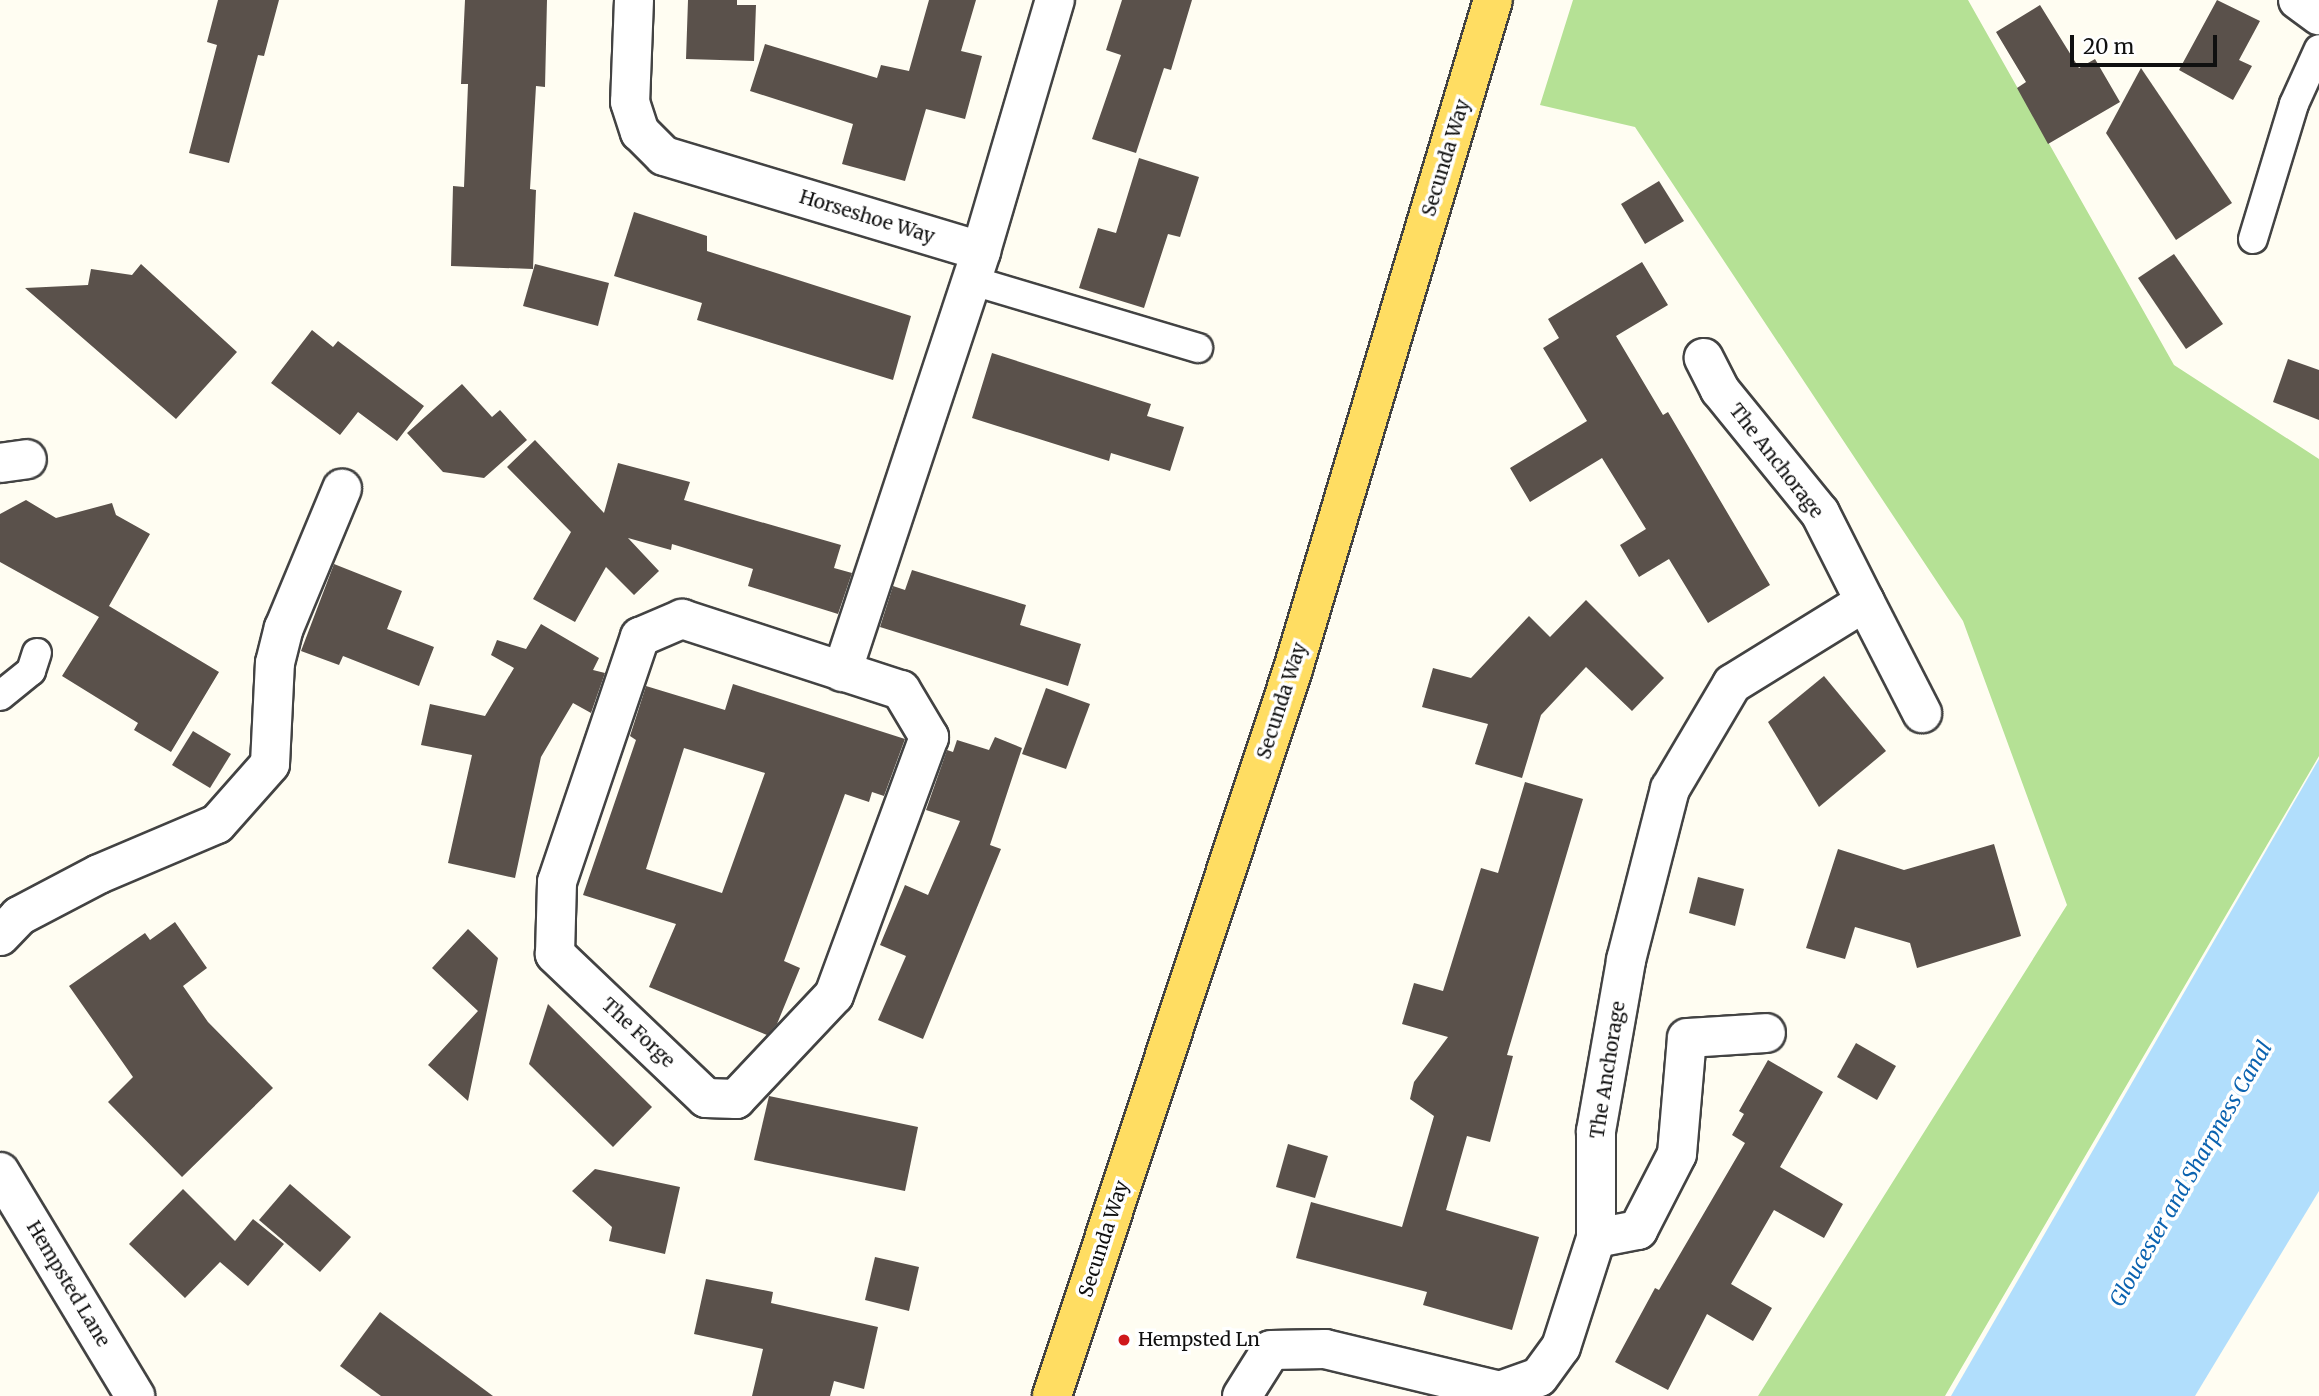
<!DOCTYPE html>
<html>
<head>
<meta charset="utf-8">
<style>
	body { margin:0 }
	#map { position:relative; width:2319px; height:1396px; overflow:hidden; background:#fffdf2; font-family:Merriweather,serif }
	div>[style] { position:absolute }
	.forest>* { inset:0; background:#b5e195 }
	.water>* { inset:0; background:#b1defc }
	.building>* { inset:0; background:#5a514b }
	.roads { filter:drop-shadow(2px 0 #434343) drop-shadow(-2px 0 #434343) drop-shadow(0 2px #434343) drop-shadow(0 -2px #434343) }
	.lane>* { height:28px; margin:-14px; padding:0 14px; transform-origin:14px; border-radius:14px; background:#fff }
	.street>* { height:38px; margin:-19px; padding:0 19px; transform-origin:19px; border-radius:19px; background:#fff }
	.primary>* { height:38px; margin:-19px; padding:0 19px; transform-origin:19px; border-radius:19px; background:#ffdd62 }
	.dots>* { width:19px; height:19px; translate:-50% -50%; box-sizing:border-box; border:4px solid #fff; border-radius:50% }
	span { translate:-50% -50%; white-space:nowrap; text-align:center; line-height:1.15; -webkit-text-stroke:7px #fff; paint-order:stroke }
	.street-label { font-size:19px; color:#101010 }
	.poi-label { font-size:19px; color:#101010 }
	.left { translate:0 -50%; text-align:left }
	.water-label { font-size:21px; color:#0b63b0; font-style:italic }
	.scale { position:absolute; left:2070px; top:35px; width:147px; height:32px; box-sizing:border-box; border:4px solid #101010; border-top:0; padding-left:9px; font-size:21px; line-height:24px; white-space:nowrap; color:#101010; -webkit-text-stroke:5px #fff; paint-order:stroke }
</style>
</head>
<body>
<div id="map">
	<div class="forest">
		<div style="clip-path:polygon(1573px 0,1968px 0,2174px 365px,2319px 459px,2319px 756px,1945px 1396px,1758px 1396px,2067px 905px,1963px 621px,1635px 127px,1540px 105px)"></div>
	</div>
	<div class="water">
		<div style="clip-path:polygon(2319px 759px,2319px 1191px,2195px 1396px,1951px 1396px)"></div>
	</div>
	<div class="building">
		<div style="clip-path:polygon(218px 0,279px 0,264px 56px,258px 55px,229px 163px,189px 153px,217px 45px,207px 42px)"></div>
		<div style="clip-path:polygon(465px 0,547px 0,545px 87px,536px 86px,530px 189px,536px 190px,533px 269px,451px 266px,453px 186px,464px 187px,468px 84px,461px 84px)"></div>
		<div style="clip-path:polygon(688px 0,737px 0,737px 5px,756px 5px,754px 61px,686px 59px)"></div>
		<div style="clip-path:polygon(929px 0,976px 0,961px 51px,982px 56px,965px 119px,926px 109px,905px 181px,842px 164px,853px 124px,750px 91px,765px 44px,877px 78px,881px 65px,909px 71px)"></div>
		<div style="clip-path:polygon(1122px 0,1192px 0,1171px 70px,1164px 68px,1136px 153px,1092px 139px,1121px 55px,1106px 50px)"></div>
		<div style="clip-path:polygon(2217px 0,2260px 21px,2239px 60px,2252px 66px,2233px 100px,2179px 70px)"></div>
		<div style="clip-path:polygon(2040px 5px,2079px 68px,2095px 59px,2120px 102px,2048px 144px,2017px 88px,2026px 82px,1996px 32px)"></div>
		<div style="clip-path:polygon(2141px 68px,2232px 203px,2176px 240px,2106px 133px)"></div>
		<div style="clip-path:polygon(1139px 158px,1199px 177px,1180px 237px,1168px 234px,1144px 308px,1079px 288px,1098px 228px,1116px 233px)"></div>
		<div style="clip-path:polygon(1659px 181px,1684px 221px,1645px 244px,1621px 204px)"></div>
		<div style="clip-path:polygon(634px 212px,707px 236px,707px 251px,911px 316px,893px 380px,697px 320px,702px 303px,614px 276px)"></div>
		<div style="clip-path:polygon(2174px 254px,2223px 324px,2186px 349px,2138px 278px)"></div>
		<div style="clip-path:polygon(1642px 262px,1668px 305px,1616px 336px,1663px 415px,1668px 412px,1770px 585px,1708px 623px,1669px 559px,1639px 577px,1620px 545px,1646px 529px,1602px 458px,1530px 502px,1510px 468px,1587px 421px,1543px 348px,1559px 338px,1548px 319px)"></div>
		<div style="clip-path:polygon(141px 264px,237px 352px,176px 419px,25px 288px,88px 285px,91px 269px,132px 275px)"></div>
		<div style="clip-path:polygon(535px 264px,609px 283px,598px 326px,523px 306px)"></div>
		<div style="clip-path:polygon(312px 330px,333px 347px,338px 341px,424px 406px,397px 441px,358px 412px,340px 435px,271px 383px)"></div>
		<div style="clip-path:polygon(992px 353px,1151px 404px,1147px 416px,1184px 427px,1170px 471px,1111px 453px,1109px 461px,972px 418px)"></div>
		<div style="clip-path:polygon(2288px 359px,2319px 370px,2319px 420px,2273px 402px)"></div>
		<div style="clip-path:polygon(462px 384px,492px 417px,500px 410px,527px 440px,484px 478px,443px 472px,407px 433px)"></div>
		<div style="clip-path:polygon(535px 440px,604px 513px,618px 463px,690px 482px,684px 500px,841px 545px,834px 568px,852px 573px,838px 614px,748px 586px,753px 569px,672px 544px,671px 550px,628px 538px,659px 571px,634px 595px,606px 567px,575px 622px,533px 599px,571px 532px,507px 467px)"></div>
		<div style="clip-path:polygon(26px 500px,56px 518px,112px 503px,116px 515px,150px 534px,109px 606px,219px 672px,171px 752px,134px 730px,138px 723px,62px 676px,99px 617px,0 562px,0 514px)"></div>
		<div style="clip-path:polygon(334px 564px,402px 591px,387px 629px,434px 647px,419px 686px,343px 656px,339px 665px,301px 651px)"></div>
		<div style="clip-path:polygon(912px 570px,1026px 605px,1020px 625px,1081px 644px,1068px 686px,880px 627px,893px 586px,905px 590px)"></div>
		<div style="clip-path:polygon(1586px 600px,1664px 678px,1632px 711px,1586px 667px,1541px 715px,1522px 778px,1475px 764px,1488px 724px,1422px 707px,1433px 668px,1471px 678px,1529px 616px,1550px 637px)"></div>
		<div style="clip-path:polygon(541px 624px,599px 658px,593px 670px,605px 673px,591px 713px,573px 703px,541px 757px,515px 878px,448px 863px,472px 755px,421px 745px,430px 704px,485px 716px,514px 668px,491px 655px,497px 640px,526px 649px)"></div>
		<div style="clip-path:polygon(1824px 676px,1886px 751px,1819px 807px,1768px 722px)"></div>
		<div style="clip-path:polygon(evenodd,733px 684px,905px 739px,884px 796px,872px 792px,869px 802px,845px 794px,784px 961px,800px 968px,777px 1024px,767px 1035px,649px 987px,676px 924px,583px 895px,636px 740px,630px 736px,646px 686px,725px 710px,733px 684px,684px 748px,765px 773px,722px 893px,646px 869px,684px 748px)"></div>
		<div style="clip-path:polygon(1046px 688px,1090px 704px,1066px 769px,1022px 754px)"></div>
		<div style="clip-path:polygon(193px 731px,231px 754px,210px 788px,172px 765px)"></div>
		<div style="clip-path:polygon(995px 737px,1022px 748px,990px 845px,1001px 849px,923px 1039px,878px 1020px,906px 956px,880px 945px,905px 885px,928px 895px,960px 821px,926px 810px,947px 750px,953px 752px,957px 740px,989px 750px)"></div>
		<div style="clip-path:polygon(1525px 782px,1583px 799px,1507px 1055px,1513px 1056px,1490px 1142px,1467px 1136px,1446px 1210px,1539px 1237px,1512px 1330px,1423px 1305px,1427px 1292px,1296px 1258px,1311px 1202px,1402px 1227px,1434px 1116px,1410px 1099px,1414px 1082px,1448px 1037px,1402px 1024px,1414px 983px,1443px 991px,1481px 868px,1498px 873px)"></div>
		<div style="clip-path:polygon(1994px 844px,2021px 936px,1917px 968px,1910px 943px,1855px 927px,1845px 959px,1806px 948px,1838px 849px,1904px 870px)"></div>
		<div style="clip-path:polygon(1698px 877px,1744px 889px,1735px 926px,1689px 913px)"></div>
		<div style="clip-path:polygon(175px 922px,207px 968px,183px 986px,208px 1022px,273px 1088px,182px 1177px,108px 1102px,133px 1077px,69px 986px,145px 933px,150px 940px)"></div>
		<div style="clip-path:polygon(468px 929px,498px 958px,468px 1101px,428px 1065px,478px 1011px,432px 968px)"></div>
		<div style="clip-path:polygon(548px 1004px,652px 1107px,613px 1147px,529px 1064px)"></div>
		<div style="clip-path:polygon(1856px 1043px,1896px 1066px,1877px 1100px,1837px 1077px)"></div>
		<div style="clip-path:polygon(1768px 1060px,1823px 1092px,1780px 1167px,1843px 1204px,1824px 1238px,1774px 1210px,1731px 1284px,1772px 1308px,1753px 1341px,1707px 1314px,1668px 1390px,1615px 1362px,1655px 1288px,1659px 1290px,1745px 1143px,1732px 1135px,1744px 1114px,1739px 1111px)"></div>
		<div style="clip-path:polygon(769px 1096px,918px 1127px,905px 1191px,754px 1160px)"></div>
		<div style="clip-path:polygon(1288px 1144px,1328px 1156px,1315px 1198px,1276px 1187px)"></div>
		<div style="clip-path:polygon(595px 1169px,680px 1187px,665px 1254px,609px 1241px,612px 1227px,572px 1191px)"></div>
		<div style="clip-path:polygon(290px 1184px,351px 1237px,320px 1272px,259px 1220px)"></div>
		<div style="clip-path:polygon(183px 1189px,235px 1241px,253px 1219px,284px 1244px,248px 1286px,220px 1262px,185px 1298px,129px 1244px)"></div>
		<div style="clip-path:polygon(875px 1257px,919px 1267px,909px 1311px,865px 1300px)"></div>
		<div style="clip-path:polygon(706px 1279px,773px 1292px,771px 1303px,878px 1327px,864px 1389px,834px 1381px,830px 1396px,752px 1396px,763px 1349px,694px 1334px)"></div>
		<div style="clip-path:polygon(380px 1312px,493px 1396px,381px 1396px,340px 1366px)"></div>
	</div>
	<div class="roads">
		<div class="lane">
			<div style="left:2253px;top:239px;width:141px;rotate:-73.1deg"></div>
			<div style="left:2294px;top:104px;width:60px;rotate:-65.6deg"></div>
			<div style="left:970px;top:280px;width:238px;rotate:16.6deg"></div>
			<div style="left:0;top:696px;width:40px;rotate:-39deg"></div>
			<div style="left:31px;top:671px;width:19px;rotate:-72deg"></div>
		</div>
		<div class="street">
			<div style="left:634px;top:0;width:102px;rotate:92.2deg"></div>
			<div style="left:630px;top:102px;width:32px;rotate:72deg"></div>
			<div style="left:640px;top:132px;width:34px;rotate:45deg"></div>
			<div style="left:664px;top:156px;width:331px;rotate:16.7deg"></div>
			<div style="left:2298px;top:0;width:26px;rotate:36deg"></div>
			<div style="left:0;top:463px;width:27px;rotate:-8deg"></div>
			<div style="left:1865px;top:602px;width:125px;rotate:62.8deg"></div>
			<div style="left:682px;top:619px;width:230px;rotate:18deg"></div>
			<div style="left:901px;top:690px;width:55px;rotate:59.2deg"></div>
			<div style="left:929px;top:737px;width:275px;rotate:110.2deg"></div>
			<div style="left:834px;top:995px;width:143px;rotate:133.3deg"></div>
			<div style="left:736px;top:1099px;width:30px;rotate:-178deg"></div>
			<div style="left:706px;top:1098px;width:209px;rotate:-136.4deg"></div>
			<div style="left:555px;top:954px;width:72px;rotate:-88.4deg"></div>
			<div style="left:557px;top:882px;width:259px;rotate:-71.3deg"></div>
			<div style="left:640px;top:637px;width:46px;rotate:-23.2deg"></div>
			<div style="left:842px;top:672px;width:443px;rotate:-71.7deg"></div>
			<div style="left:981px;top:251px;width:262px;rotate:-73.6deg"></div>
			<div style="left:0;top:936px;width:28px;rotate:-46deg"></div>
			<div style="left:19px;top:916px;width:90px;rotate:-27.7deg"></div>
			<div style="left:99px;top:874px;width:128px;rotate:-23deg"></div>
			<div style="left:217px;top:824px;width:80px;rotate:-48.5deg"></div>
			<div style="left:270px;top:764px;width:101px;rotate:-87.2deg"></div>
			<div style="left:275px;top:663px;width:36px;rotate:-76deg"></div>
			<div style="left:284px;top:628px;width:151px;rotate:-67.4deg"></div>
			<div style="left:0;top:1172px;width:262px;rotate:58.9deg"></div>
			<div style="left:1596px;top:1238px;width:43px;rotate:-10.8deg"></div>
			<div style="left:1638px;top:1230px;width:85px;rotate:-62.8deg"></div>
			<div style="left:1677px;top:1154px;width:116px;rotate:-85.1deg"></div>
			<div style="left:1687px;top:1038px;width:79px;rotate:-3.6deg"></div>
			<div style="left:1242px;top:1396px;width:54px;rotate:-57.8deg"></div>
			<div style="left:1271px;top:1350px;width:54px;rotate:-1.1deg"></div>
			<div style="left:1325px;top:1349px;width:180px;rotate:13.5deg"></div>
			<div style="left:1500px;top:1391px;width:41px;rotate:-19.7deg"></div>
			<div style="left:1539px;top:1377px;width:37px;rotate:-54deg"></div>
			<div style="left:1561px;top:1347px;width:114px;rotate:-72.2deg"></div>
			<div style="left:1596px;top:1238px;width:107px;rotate:-90deg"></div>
			<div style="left:1596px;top:1131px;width:174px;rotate:-80deg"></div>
			<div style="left:1626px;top:960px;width:177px;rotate:-75.6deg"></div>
			<div style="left:1670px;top:789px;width:122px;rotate:-59.4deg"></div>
			<div style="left:1732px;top:684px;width:156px;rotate:-31.7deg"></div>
			<div style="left:1865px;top:602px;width:100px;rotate:-116.8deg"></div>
			<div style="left:1820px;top:513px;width:159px;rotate:-129.1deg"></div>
			<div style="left:1720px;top:390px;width:36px;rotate:-117deg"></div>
		</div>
		<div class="primary">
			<div style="left:1052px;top:1396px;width:766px;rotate:-71.66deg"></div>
			<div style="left:1293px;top:669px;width:698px;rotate:-73.36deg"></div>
		</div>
	</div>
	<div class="dots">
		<div style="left:1124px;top:1340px;background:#cf181c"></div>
	</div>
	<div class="street-label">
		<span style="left:1446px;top:158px;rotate:-73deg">Secunda Way</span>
		<span style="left:867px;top:217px;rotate:17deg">Horseshoe Way</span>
		<span style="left:1776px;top:461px;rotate:52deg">The Anchorage</span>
		<span style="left:1282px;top:701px;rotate:-72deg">Secunda Way</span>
		<span style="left:638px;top:1033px;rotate:43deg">The Forge</span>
		<span style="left:1608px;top:1070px;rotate:-81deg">The Anchorage</span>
		<span style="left:1104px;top:1239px;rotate:-72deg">Secunda Way</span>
		<span style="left:68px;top:1284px;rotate:59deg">Hempsted Lane</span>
	</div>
	<div class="poi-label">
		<span class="left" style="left:1138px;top:1340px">Hempsted Ln</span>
	</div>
	<div class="water-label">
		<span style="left:2191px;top:1174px;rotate:-60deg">Gloucester and Sharpness Canal</span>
	</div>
	<div class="scale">20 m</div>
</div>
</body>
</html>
